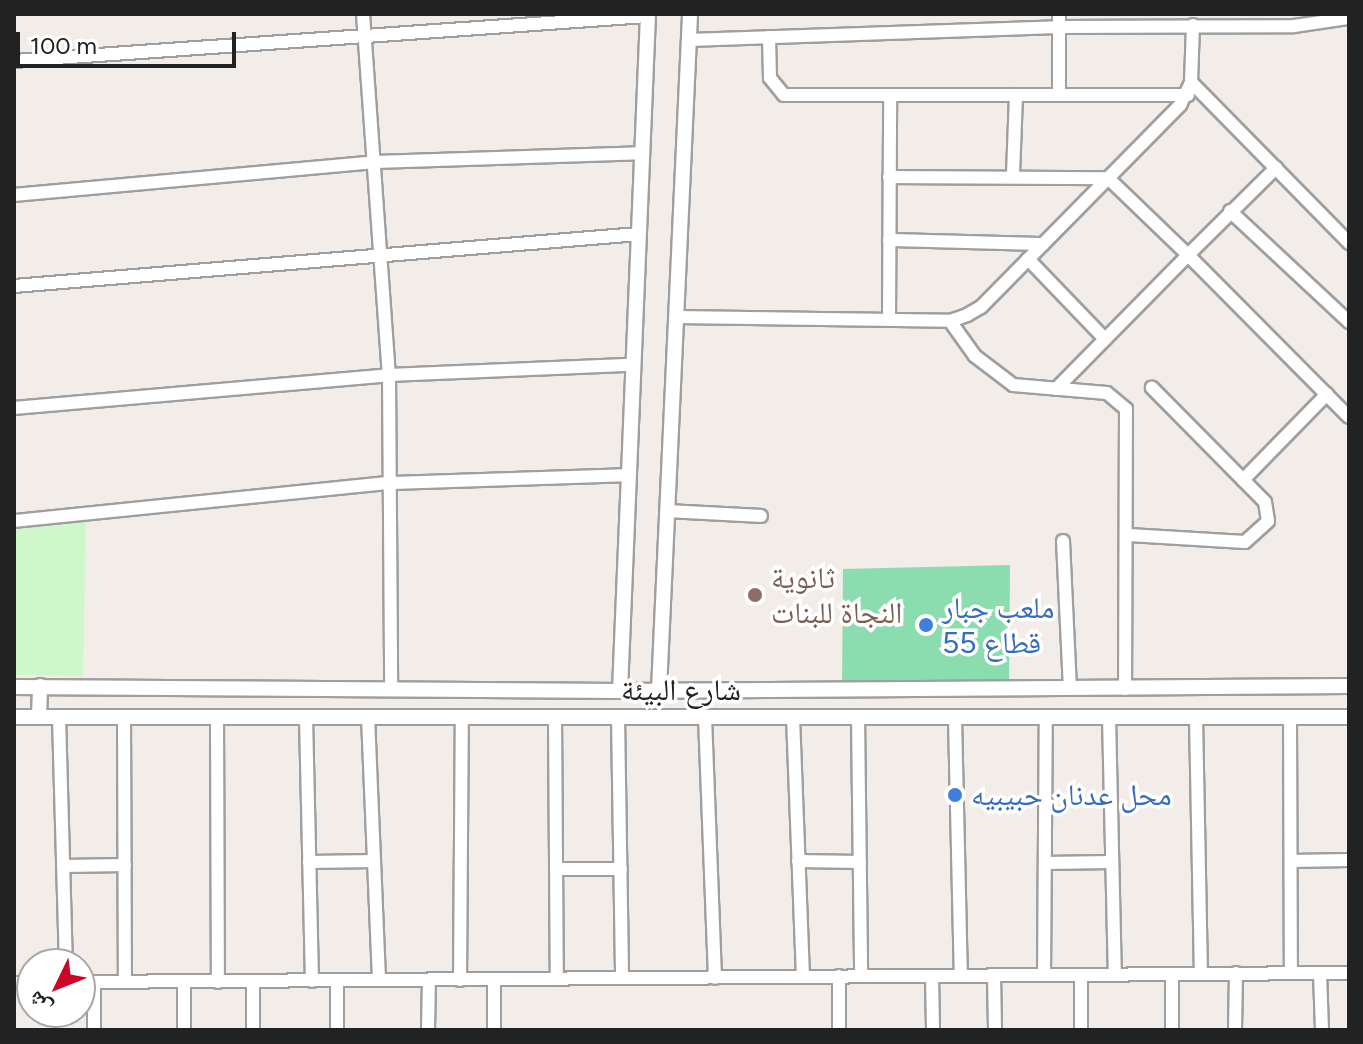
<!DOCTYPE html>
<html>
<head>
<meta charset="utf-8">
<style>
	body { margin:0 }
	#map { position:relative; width:1363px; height:1044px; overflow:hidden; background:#f2ede9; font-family:Figtree,"Noto Naskh Arabic",sans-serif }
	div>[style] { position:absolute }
	.park>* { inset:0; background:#cef8c9 }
	.pitch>* { inset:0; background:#8bddaf }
	.roads { filter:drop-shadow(2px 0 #9f9f9f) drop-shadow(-2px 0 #9f9f9f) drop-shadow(0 2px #9f9f9f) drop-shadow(0 -2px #9f9f9f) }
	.minor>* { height:12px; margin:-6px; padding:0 6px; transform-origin:6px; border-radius:6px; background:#fff }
	.tertiary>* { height:14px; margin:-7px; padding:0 7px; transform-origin:7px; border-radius:7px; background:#fff }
	.dots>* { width:22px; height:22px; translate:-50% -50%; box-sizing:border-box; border:4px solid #fff; border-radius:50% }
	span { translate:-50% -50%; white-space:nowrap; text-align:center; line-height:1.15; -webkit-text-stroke:7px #fff; paint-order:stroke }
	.education-label { font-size:30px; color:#785e54 }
	.left { translate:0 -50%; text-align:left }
	.shop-label { font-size:30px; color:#366cbe }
	.street-label { font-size:30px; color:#222 }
	.frame { position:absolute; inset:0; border:16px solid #222; pointer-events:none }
	.north { position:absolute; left:16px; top:948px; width:80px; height:80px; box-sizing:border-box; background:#fff; border:2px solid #a7a7a7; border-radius:50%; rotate:227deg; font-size:22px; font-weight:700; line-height:32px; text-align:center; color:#222 }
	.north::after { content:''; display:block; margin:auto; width:28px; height:36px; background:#cd0628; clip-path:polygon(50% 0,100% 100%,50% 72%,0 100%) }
	.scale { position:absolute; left:16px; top:32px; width:220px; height:36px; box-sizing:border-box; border:4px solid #222; border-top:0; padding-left:10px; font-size:24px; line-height:28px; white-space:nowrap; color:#222; -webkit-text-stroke:6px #fff; paint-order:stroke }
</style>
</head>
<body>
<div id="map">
	<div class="park">
		<div style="clip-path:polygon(86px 514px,83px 676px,14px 675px,14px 522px)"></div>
	</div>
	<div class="pitch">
		<div style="clip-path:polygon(1010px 565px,1009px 689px,842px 689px,843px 569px)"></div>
	</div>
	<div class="roads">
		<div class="minor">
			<div style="left:363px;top:14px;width:362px;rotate:85.9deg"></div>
			<div style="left:389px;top:375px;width:311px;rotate:89.6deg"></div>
			<div style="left:1059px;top:14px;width:81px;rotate:90deg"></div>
			<div style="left:769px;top:37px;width:41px;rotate:88.6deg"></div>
			<div style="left:770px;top:78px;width:22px;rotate:51deg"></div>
			<div style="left:784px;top:95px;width:404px"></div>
			<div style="left:689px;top:40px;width:369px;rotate:-2deg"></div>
			<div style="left:1058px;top:27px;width:236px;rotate:-0.2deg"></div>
			<div style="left:1294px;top:26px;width:56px;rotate:-8.3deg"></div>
			<div style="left:14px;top:61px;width:635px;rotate:-4.07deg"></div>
			<div style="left:1191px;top:82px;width:226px;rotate:45.5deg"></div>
			<div style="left:1013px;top:174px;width:79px;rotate:-87.8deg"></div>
			<div style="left:889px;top:177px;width:219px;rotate:0.3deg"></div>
			<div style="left:1108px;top:178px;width:111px;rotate:43.9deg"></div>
			<div style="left:1188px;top:255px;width:124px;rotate:-44.7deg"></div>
			<div style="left:14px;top:195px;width:362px;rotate:-5.2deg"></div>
			<div style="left:374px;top:162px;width:268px;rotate:-1.9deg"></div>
			<div style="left:1230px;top:211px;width:163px;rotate:43deg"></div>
			<div style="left:889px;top:240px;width:154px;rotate:1.5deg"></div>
			<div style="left:1028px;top:259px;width:111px;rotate:46.1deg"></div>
			<div style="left:14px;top:286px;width:626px;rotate:-4.76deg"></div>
			<div style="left:676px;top:317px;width:274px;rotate:0.8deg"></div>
			<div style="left:950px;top:321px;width:18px;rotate:-19deg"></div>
			<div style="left:967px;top:315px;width:16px;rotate:-30deg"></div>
			<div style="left:981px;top:307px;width:284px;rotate:-45.4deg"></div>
			<div style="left:1180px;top:105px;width:25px;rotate:-64deg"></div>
			<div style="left:1191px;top:82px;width:57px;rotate:-88deg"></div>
			<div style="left:889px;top:320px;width:225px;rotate:-89.7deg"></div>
			<div style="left:950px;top:321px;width:43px;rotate:54.5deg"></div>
			<div style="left:975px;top:356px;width:48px;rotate:37.3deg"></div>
			<div style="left:1013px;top:385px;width:94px;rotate:4.9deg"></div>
			<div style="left:1107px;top:393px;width:25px;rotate:40deg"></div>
			<div style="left:1126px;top:409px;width:280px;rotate:90.2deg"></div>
			<div style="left:1056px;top:389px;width:188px;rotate:-45.4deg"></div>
			<div style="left:1188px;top:255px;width:228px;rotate:45.2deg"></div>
			<div style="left:14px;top:408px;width:376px;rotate:-5deg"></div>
			<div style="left:389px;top:375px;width:242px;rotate:-2.4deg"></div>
			<div style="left:1243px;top:480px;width:120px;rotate:-45.7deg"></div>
			<div style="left:668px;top:511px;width:93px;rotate:3.1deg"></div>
			<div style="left:14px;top:521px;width:379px;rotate:-5.8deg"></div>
			<div style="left:391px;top:483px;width:235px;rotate:-1.9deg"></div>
			<div style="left:1129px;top:535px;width:116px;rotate:3.5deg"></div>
			<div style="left:1245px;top:542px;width:31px;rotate:-42deg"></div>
			<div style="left:1268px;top:521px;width:19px;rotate:-99deg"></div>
			<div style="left:1265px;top:502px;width:161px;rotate:-134.7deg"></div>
			<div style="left:1063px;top:541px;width:148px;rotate:87.3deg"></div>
			<div style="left:59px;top:717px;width:247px;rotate:88.4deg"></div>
			<div style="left:124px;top:717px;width:265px;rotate:89.8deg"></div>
			<div style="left:217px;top:717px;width:265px;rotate:89.8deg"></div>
			<div style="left:306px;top:717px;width:264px;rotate:88.7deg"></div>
			<div style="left:368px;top:717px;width:263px;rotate:87.6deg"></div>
			<div style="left:555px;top:717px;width:262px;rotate:89.6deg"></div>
			<div style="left:618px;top:717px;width:261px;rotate:89.1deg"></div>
			<div style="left:705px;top:717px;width:261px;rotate:87.8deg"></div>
			<div style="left:793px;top:717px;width:260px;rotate:87.8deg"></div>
			<div style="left:858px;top:717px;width:259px;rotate:89.3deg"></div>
			<div style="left:1109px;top:717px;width:257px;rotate:88.7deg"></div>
			<div style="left:1196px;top:717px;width:257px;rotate:88.9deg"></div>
			<div style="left:1290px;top:717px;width:256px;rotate:89.8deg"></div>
			<div style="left:955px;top:718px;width:258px;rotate:88.7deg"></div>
			<div style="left:798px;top:861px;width:62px;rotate:0.9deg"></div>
			<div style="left:1291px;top:861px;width:58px;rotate:-1deg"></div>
			<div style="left:309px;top:862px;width:65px;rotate:-0.9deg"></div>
			<div style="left:1045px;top:863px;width:67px;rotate:-0.9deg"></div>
			<div style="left:63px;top:866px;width:62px;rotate:-0.9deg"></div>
			<div style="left:556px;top:869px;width:65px"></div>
			<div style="left:1320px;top:973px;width:57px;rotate:88deg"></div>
			<div style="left:1044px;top:975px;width:257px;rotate:-89.6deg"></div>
			<div style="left:932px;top:976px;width:54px;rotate:88.9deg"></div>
			<div style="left:994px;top:976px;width:54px;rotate:88.9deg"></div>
			<div style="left:460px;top:980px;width:263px;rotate:-89.6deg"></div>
			<div style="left:80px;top:982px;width:1269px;rotate:-0.41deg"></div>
			<div style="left:184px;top:982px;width:48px;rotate:90deg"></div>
			<div style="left:14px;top:983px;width:18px"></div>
			<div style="left:94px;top:1030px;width:48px;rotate:-90deg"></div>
			<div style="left:253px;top:1030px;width:49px;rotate:-90deg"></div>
			<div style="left:337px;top:1030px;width:49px;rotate:-90deg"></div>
			<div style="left:428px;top:1030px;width:50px;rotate:-88.9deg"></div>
			<div style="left:494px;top:1030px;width:51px;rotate:-90deg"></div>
			<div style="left:839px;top:1030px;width:54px;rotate:-90deg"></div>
			<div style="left:1081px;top:1030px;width:55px;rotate:-90deg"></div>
			<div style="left:1172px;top:1030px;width:56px;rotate:-90deg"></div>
			<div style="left:1235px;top:1030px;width:57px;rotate:-89deg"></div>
		</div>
		<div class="tertiary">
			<div style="left:14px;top:687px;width:606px;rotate:0.38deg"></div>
			<div style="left:620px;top:691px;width:729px;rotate:-0.39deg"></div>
			<div style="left:659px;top:690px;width:677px;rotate:-87.37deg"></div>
			<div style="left:620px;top:691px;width:678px;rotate:-87.63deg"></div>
			<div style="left:14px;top:717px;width:1335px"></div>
			<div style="left:39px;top:717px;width:31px;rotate:-88deg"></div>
		</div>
	</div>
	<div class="dots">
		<div style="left:755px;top:595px;background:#8d6e63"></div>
		<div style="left:926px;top:625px;background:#3f7fe0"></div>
		<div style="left:955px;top:795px;background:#3f7fe0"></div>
	</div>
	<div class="education-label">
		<span class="left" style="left:771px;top:595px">ثانوية<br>النجاة للبنات</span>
	</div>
	<div class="shop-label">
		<span class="left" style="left:942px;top:625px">ملعب جبار<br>قطاع 55</span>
		<span class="left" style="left:971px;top:795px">محل عدنان حبيبيه</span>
	</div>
	<div class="street-label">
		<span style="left:681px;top:690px">شارع البيئة</span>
	</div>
	<div class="frame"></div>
	<div class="north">ش</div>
	<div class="scale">100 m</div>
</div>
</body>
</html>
